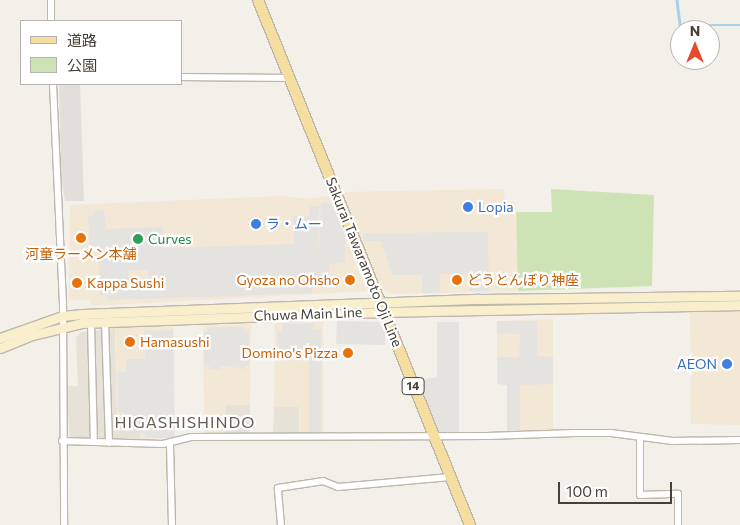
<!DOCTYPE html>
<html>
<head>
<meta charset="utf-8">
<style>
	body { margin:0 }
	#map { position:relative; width:740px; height:525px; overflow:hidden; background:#f3f0e9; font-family:Commissioner,"Noto Sans JP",sans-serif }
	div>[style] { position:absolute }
	.residential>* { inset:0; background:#e6e2d7 }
	.commercial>* { inset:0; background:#f3e7d6 }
	.industrial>* { inset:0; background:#e2dfda }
	.green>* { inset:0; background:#cee3b5 }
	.parking>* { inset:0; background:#e4e3e0 }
	.stream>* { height:2.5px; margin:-1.25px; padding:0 1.25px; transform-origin:1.25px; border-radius:1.25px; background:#aacfea }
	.roads { filter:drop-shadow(1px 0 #bdb7ac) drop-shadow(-1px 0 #bdb7ac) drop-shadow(0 1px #bdb7ac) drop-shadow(0 -1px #bdb7ac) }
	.street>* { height:6px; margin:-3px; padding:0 3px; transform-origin:3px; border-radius:3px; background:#fff }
	.secondary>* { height:9px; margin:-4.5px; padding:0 4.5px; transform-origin:4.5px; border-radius:4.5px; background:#faefcc }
	.primary>* { height:10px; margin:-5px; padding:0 5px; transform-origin:5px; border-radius:5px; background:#f5de9f }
	.dots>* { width:14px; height:14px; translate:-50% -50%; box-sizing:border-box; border:2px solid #fff; border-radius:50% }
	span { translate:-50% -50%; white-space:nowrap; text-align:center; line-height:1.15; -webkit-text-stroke:4.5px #fff; paint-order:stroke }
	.shield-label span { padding:1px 4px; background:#fff; border:1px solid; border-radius:4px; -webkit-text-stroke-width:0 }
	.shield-label { font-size:12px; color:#464038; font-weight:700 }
	.shop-label { font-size:14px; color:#366cbe }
	.left { translate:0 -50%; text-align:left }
	.right { translate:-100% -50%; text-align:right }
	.leisure-label { font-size:14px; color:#27864d }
	.food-label { font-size:14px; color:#c56008 }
	.street-label { font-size:14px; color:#464038 }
	.quarter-label { font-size:16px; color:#675e50; letter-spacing:1px }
	.legend { position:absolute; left:20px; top:20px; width:162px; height:65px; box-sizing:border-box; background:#fff; border:1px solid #b5b3af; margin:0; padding:6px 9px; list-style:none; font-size:15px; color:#464038 }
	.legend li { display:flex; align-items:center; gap:10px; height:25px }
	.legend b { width:25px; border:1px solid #b5b3af }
	.north { position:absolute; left:670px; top:20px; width:50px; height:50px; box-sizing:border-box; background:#fff; border:1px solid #b5b3af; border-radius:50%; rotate:0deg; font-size:14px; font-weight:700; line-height:20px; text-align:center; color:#464038 }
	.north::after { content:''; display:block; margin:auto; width:18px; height:22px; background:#e64a2c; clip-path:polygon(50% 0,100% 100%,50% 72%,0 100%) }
	.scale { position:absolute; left:558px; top:482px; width:114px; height:22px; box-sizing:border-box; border:2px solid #464038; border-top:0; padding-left:6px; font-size:15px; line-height:18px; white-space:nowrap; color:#464038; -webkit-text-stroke:4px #fff; paint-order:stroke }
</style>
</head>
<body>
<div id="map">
	<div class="residential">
		<div style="clip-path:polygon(115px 328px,117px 417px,140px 417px,140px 439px,70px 438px,66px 386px,78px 386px,76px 338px,81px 332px)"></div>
		<div style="clip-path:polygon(226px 405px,250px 405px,250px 433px,226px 433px)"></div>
		<div style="clip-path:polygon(274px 407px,299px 407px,299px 433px,273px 433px)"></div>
	</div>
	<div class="commercial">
		<div style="clip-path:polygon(504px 189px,505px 202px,515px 202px,518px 291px,392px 294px,381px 287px,340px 192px)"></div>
		<div style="clip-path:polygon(282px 196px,309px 199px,329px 196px,367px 291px,92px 306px,90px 300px,69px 300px,70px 205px)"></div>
		<div style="clip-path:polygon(690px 312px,740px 312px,740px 425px,691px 424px)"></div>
		<div style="clip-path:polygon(553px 319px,553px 431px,507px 432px,507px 385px,497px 384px,497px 321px)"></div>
		<div style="clip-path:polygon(323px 322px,323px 434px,299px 433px,299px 407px,274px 407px,275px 323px)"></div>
		<div style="clip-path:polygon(251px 324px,250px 405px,226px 405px,226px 433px,204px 433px,203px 326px)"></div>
		<div style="clip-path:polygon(173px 326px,175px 438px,140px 439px,140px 417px,117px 417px,115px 328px)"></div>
	</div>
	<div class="industrial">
		<div style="clip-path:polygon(59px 84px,80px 84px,84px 201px,65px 201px,61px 176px)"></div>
	</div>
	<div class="green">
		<div style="clip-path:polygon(551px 189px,654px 195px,652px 286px,518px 291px,516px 212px,552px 212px)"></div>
	</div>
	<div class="parking">
		<div style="clip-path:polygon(evenodd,321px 203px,331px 203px,345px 234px,345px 263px,329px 264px,329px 288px,312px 288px,312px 293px,108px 300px,107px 294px,100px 295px,98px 246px,90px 246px,88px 216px,94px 215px,94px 211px,104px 210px,106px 229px,163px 227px,164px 248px,294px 244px,293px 216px,309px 216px,310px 206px,319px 206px,318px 264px,321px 203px,148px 270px,149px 283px,129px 283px,128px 270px,148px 270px)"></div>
		<div style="clip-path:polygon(488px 232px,489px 291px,470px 291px,470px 274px,440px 274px,440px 293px,422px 293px,422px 275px,392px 275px,381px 241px,363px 241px,363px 233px)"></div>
		<div style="clip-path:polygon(337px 321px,379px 322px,385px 330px,385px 345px,336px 344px)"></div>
		<div style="clip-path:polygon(497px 321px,537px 321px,537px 356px,553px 357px,553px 384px,520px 385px,520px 432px,507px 432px,507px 385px,497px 384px,497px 357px,519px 357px,520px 334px,497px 333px)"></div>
		<div style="clip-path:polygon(437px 322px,459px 322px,459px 433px,437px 433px,418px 380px,437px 377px)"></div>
		<div style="clip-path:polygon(314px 323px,314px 329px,321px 329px,321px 434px,309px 433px,309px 360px,277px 357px,278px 331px,282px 331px,283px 324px)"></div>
		<div style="clip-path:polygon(209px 327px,244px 327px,244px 331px,249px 331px,249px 365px,245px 365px,245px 369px,221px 365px,220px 369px,209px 369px,209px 365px,204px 365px,204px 332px,208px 331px)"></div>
		<div style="clip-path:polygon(173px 330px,175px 438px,145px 438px,145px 433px,140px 433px,140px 417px,124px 417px,124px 412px,118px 412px,117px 372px,126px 372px,126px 359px,145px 359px,144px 331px)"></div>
	</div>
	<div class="stream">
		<div style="left:677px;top:0;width:25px;rotate:83deg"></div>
		<div style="left:680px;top:25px;width:60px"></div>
	</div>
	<div class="roads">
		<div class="street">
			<div style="left:51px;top:0;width:21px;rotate:90deg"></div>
			<div style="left:181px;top:77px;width:110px;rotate:0.5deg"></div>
			<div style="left:53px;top:84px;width:224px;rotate:87.4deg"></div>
			<div style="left:63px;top:308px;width:217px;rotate:89.7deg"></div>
			<div style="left:91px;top:322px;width:120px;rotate:88.6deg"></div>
			<div style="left:105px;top:322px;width:121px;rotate:88.1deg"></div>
			<div style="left:640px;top:437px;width:58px;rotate:90deg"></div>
			<div style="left:640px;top:495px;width:38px;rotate:-2deg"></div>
			<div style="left:678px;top:494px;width:31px;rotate:90deg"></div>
			<div style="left:62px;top:441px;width:101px;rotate:1.7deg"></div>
			<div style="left:163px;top:444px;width:29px;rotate:-14deg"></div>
			<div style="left:191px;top:437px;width:296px;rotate:-0.2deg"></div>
			<div style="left:487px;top:436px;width:88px;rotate:-2deg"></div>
			<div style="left:575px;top:433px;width:36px"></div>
			<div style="left:611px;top:433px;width:62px;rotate:7.5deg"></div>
			<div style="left:672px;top:441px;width:68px;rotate:-0.8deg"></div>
			<div style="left:170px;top:444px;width:81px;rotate:88.6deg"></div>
			<div style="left:281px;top:525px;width:37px;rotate:-95deg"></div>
			<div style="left:278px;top:488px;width:46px;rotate:-8.8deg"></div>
			<div style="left:323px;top:481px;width:16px;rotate:22deg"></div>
			<div style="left:338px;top:487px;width:113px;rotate:-5.1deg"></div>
		</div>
		<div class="secondary">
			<div style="left:0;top:338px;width:66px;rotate:-19.5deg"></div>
			<div style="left:62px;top:316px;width:20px;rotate:-6deg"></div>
			<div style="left:82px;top:314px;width:397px;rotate:-2.2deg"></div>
			<div style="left:479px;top:299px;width:261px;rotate:-0.7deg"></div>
			<div style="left:0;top:348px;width:35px;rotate:-22deg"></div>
			<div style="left:33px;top:335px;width:50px;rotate:-13.8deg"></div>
			<div style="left:82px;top:323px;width:302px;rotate:-2.1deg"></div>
			<div style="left:384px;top:312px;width:356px;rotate:-1.1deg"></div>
		</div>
		<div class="primary">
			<div style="left:258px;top:0;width:566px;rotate:68.01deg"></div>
		</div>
	</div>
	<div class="dots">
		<div style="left:468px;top:207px;background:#3f7fe0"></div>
		<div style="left:256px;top:224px;background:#3f7fe0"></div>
		<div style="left:81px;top:238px;background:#e8710a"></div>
		<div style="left:138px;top:239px;background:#2e9e5b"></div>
		<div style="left:350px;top:280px;background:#e8710a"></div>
		<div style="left:457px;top:280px;background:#e8710a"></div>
		<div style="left:77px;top:283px;background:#e8710a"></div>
		<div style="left:130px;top:342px;background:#e8710a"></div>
		<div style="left:348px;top:353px;background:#e8710a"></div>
		<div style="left:727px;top:364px;background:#3f7fe0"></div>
	</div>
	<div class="shield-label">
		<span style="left:413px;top:386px">14</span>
	</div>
	<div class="shop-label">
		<span class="left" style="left:478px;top:207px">Lopia</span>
		<span class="left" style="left:266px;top:224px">ラ・ムー</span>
		<span class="right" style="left:717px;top:364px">AEON</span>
	</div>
	<div class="leisure-label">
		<span class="left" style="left:148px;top:239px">Curves</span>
	</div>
	<div class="food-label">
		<span style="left:81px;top:254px">河童ラーメン本舗</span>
		<span class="right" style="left:340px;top:280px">Gyoza no Ohsho</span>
		<span class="left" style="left:467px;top:280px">どうとんぼり神座</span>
		<span class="left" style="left:87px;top:283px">Kappa Sushi</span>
		<span class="left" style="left:140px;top:342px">Hamasushi</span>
		<span class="right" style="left:338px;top:353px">Domino's Pizza</span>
	</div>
	<div class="street-label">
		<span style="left:364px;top:262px;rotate:68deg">Sakurai Tawaramoto Oji Line</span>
		<span style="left:308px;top:314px;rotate:-2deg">Chuwa Main Line</span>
	</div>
	<div class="quarter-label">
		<span style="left:185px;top:422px">HIGASHISHINDO</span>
	</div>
	<ul class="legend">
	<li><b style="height:6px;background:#f5de9f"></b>道路</li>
	<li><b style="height:14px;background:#cee3b5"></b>公園</li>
	</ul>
	<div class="north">N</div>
	<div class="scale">100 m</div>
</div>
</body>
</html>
